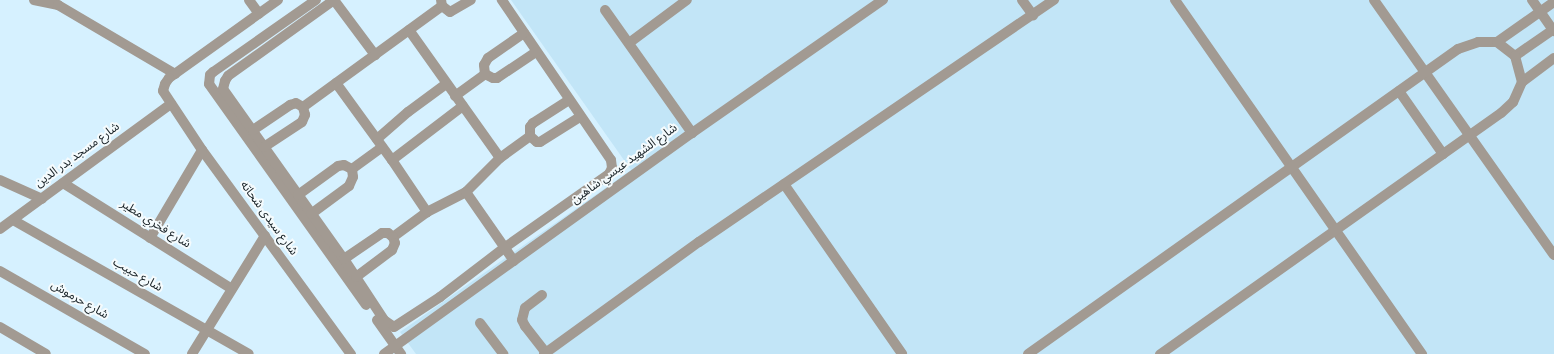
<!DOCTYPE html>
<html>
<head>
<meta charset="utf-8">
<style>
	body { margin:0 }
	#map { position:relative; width:1554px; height:354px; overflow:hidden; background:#d6f1ff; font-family:Overpass,"Noto Sans Arabic",sans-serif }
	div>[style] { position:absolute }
	.built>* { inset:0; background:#c2e5f7 }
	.minor>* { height:10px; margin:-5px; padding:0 5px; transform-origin:5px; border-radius:5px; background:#a29a92 }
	span { translate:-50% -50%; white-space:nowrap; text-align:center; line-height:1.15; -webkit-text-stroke:4px #f5fbfd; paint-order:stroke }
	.street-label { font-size:12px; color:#162025 }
</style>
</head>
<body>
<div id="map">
	<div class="built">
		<div style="clip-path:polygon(511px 0,1554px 0,1554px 354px,416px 354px,400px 332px,631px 170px)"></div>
	</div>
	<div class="minor">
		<div style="left:34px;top:0;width:25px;rotate:12deg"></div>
		<div style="left:58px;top:5px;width:136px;rotate:30.5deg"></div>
		<div style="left:249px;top:0;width:17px;rotate:54deg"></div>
		<div style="left:278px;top:0;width:134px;rotate:144.4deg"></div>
		<div style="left:169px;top:78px;width:7px;rotate:124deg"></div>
		<div style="left:165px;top:84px;width:7px;rotate:106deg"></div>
		<div style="left:163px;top:91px;width:71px;rotate:56.5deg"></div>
		<div style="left:202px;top:150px;width:253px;rotate:53.9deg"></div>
		<div style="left:316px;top:0;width:126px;rotate:145deg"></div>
		<div style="left:213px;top:72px;width:4px;rotate:135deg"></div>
		<div style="left:210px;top:75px;width:9px;rotate:96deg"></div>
		<div style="left:209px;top:84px;width:271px;rotate:54.6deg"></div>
		<div style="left:334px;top:0;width:130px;rotate:144.4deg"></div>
		<div style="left:228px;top:76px;width:6px;rotate:121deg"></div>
		<div style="left:225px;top:81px;width:8px;rotate:104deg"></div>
		<div style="left:223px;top:89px;width:209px;rotate:54.6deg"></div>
		<div style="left:344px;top:259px;width:73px;rotate:56.7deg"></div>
		<div style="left:384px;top:320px;width:12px;rotate:35deg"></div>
		<div style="left:394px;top:327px;width:55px;rotate:-33.1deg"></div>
		<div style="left:440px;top:297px;width:81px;rotate:-37.4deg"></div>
		<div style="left:504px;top:248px;width:128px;rotate:-35.2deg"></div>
		<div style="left:609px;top:174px;width:7px;rotate:-63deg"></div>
		<div style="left:612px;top:168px;width:8px;rotate:-97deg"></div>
		<div style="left:611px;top:160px;width:194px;rotate:-124.3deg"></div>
		<div style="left:334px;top:0;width:69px;rotate:53.3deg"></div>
		<div style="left:1022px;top:0;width:19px;rotate:54deg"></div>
		<div style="left:1175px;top:0;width:432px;rotate:55.1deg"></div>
		<div style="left:1374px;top:0;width:312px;rotate:54.8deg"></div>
		<div style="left:1532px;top:0;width:38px;rotate:55deg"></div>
		<div style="left:442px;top:6px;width:10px;rotate:37deg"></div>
		<div style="left:450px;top:12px;width:24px;rotate:-30deg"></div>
		<div style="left:605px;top:10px;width:151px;rotate:54.7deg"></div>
		<div style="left:409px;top:30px;width:157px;rotate:54.6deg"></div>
		<div style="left:524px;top:33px;width:44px;rotate:145.2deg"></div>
		<div style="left:488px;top:58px;width:8px;rotate:120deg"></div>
		<div style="left:484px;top:65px;width:9px;rotate:84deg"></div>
		<div style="left:485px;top:74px;width:9px;rotate:27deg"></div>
		<div style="left:493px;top:78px;width:4px"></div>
		<div style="left:497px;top:78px;width:47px;rotate:-33.7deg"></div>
		<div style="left:1497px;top:42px;width:70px;rotate:-35.1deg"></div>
		<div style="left:629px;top:43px;width:72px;rotate:-36.6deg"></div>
		<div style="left:1515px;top:56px;width:47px;rotate:-34.7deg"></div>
		<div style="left:1522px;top:82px;width:40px;rotate:-37deg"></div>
		<div style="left:336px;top:83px;width:95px;rotate:54deg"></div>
		<div style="left:392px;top:160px;width:63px;rotate:56.1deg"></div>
		<div style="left:1399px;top:91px;width:77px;rotate:55.1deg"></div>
		<div style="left:455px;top:96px;width:37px;rotate:-36deg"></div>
		<div style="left:569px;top:100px;width:43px;rotate:147.4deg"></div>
		<div style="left:533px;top:123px;width:5px;rotate:127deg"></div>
		<div style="left:530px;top:127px;width:9px;rotate:90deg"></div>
		<div style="left:530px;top:136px;width:9px;rotate:41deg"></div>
		<div style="left:537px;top:142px;width:3px"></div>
		<div style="left:540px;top:142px;width:47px;rotate:-32deg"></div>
		<div style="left:253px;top:130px;width:45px;rotate:-34deg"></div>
		<div style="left:290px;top:105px;width:6px;rotate:-18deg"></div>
		<div style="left:296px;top:103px;width:8px;rotate:30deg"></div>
		<div style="left:303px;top:107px;width:172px;rotate:-36deg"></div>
		<div style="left:442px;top:6px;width:6px;rotate:-99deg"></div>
		<div style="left:377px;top:139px;width:41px;rotate:-41.1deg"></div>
		<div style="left:408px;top:112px;width:47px;rotate:-36.4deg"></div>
		<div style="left:264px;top:147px;width:45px;rotate:-33.3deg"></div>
		<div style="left:302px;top:122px;width:8px;rotate:-67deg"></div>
		<div style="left:305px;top:115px;width:8px;rotate:-104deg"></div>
		<div style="left:392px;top:160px;width:89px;rotate:-37.3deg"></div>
		<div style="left:352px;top:169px;width:37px;rotate:-36deg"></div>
		<div style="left:0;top:180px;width:46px;rotate:24.3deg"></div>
		<div style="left:63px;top:183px;width:199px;rotate:32.1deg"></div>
		<div style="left:784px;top:184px;width:207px;rotate:55.2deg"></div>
		<div style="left:466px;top:192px;width:48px;rotate:-45deg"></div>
		<div style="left:500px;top:158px;width:37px;rotate:-36deg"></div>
		<div style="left:298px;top:195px;width:49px;rotate:-35.9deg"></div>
		<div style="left:338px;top:166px;width:6px;rotate:-9deg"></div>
		<div style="left:344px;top:165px;width:9px;rotate:27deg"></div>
		<div style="left:352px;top:169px;width:8px;rotate:83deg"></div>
		<div style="left:353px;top:177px;width:10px;rotate:114deg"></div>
		<div style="left:349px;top:186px;width:47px;rotate:143.6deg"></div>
		<div style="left:13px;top:220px;width:271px;rotate:29.6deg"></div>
		<div style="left:0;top:229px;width:212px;rotate:-36.2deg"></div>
		<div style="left:393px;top:237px;width:42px;rotate:-36.3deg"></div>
		<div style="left:427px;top:212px;width:44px;rotate:-27.1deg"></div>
		<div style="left:466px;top:192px;width:84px;rotate:55.2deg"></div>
		<div style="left:150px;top:238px;width:102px;rotate:-59.4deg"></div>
		<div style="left:344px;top:259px;width:46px;rotate:-34.4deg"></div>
		<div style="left:382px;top:233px;width:6px"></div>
		<div style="left:388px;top:233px;width:6px;rotate:39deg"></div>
		<div style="left:393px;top:237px;width:6px;rotate:72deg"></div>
		<div style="left:395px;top:243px;width:8px;rotate:113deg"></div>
		<div style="left:392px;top:250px;width:45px;rotate:143.1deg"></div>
		<div style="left:0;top:271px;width:167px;rotate:29.8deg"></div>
		<div style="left:542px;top:295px;width:21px;rotate:143deg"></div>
		<div style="left:525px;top:308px;width:12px;rotate:104deg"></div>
		<div style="left:522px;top:320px;width:7px;rotate:63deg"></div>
		<div style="left:525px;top:326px;width:34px;rotate:52deg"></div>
		<div style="left:377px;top:320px;width:42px;rotate:54.8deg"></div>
		<div style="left:480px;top:323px;width:39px;rotate:53deg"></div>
		<div style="left:0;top:327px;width:53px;rotate:30.4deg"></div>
		<div style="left:192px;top:354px;width:139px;rotate:-58.3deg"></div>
		<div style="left:384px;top:354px;width:379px;rotate:-35.7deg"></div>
		<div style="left:692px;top:133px;width:233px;rotate:-34.9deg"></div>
		<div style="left:544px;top:354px;width:191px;rotate:-35.9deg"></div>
		<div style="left:699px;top:242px;width:430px;rotate:-34.3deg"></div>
		<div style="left:1028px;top:354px;width:527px;rotate:-35.35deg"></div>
		<div style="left:1458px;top:49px;width:21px;rotate:-19deg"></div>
		<div style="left:1478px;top:42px;width:19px"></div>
		<div style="left:1497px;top:42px;width:23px;rotate:38deg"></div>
		<div style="left:1515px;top:56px;width:27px;rotate:75deg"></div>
		<div style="left:1522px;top:82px;width:22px;rotate:114deg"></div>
		<div style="left:1513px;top:102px;width:16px;rotate:137deg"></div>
		<div style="left:1501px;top:113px;width:418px;rotate:144.7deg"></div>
	</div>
	<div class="street-label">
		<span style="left:78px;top:156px;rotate:-36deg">شارع مسجد بدر الدين</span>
		<span style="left:625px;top:165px;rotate:-36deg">شارع الشهيد عيسي شاهين</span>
		<span style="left:268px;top:219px;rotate:54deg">شارع سيدى شحاته</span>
		<span style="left:155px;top:225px;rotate:32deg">شارع فخري مطير</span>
		<span style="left:137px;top:276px;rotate:30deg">شارع حبيب</span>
		<span style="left:79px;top:301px;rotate:30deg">شارع حرموش</span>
	</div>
</div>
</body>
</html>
